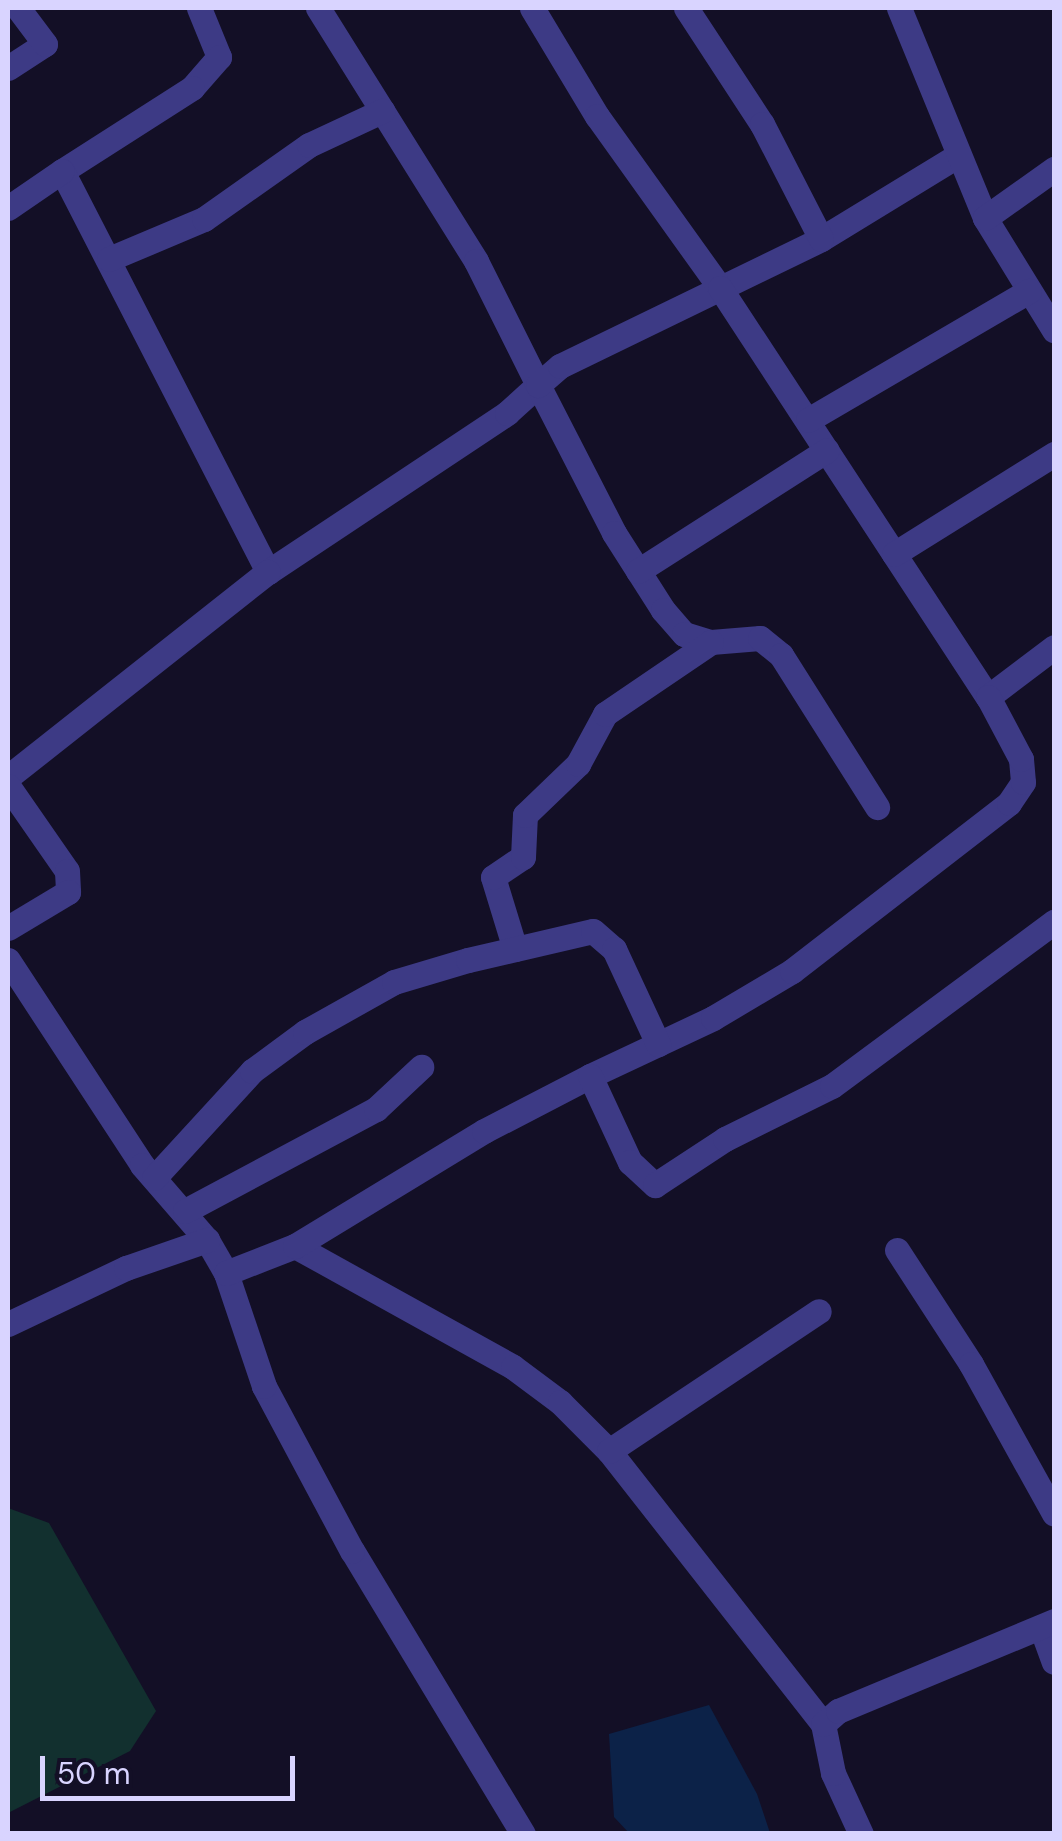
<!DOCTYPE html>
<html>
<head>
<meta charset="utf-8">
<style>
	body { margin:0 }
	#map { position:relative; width:1062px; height:1841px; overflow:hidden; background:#130f26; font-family:"DM Sans",sans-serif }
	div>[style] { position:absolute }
	.green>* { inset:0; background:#12302f }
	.water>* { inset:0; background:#0c2248 }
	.minor>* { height:25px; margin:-12.5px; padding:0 12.5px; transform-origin:12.5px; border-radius:12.5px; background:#3d3a85 }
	span { translate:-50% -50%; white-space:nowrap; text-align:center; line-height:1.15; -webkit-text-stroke:8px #130f26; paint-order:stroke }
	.frame { position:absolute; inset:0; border:10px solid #d9d4ff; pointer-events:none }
	.scale { position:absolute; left:40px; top:1756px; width:255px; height:45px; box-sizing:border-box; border:5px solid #d9d4ff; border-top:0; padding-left:12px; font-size:30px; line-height:35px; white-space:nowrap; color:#d9d4ff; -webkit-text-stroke:8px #130f26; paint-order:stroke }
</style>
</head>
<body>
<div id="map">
	<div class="green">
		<div style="clip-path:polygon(8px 1508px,49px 1523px,156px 1711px,130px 1751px,8px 1813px)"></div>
	</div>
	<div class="water">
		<div style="clip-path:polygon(709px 1705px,757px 1794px,770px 1833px,629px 1833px,614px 1817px,609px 1734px)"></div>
	</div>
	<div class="minor">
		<div style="left:199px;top:8px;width:53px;rotate:67.8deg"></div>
		<div style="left:219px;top:57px;width:41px;rotate:131.1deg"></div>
		<div style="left:192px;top:88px;width:154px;rotate:147.4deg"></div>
		<div style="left:62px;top:171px;width:451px;rotate:62.8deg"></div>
		<div style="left:268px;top:572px;width:287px;rotate:-33.6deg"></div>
		<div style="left:507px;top:413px;width:42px;rotate:-42.1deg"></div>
		<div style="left:538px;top:385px;width:166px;rotate:62.8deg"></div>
		<div style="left:614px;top:533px;width:91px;rotate:57.5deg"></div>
		<div style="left:663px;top:610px;width:32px;rotate:49deg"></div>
		<div style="left:684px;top:634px;width:28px;rotate:17deg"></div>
		<div style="left:711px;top:642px;width:49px;rotate:-4.7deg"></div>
		<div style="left:760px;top:638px;width:27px;rotate:39deg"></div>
		<div style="left:781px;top:655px;width:180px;rotate:57.7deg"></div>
		<div style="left:318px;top:8px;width:298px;rotate:58deg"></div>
		<div style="left:476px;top:261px;width:139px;rotate:63.4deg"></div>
		<div style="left:538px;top:385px;width:29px;rotate:-41deg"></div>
		<div style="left:560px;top:366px;width:290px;rotate:-25.9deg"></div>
		<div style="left:821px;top:239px;width:159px;rotate:-31.4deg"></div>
		<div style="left:532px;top:8px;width:126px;rotate:59deg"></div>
		<div style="left:597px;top:116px;width:211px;rotate:54.4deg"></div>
		<div style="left:720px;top:288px;width:489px;rotate:56.8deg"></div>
		<div style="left:988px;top:697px;width:83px;rotate:-37.1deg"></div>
		<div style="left:686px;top:8px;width:139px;rotate:56.8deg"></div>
		<div style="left:762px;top:124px;width:129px;rotate:62.8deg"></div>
		<div style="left:899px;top:8px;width:227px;rotate:67.7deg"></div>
		<div style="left:985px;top:218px;width:132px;rotate:58.4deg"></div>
		<div style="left:8px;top:68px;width:44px;rotate:-33deg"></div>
		<div style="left:45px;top:44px;width:45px;rotate:-126.9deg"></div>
		<div style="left:8px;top:208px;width:65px;rotate:-34.4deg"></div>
		<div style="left:985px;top:218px;width:85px;rotate:-35.4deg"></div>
		<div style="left:109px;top:259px;width:103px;rotate:-22.8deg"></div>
		<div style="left:204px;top:219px;width:128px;rotate:-35.2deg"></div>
		<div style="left:309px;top:145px;width:81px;rotate:-25deg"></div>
		<div style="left:808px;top:420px;width:256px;rotate:-30.3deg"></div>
		<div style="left:894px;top:554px;width:189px;rotate:-32deg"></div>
		<div style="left:638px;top:571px;width:224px;rotate:-32.6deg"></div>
		<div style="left:8px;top:777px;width:331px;rotate:-38.3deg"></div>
		<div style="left:8px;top:786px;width:103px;rotate:55.2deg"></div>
		<div style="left:67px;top:871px;width:21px;rotate:87deg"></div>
		<div style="left:68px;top:892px;width:70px;rotate:149deg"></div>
		<div style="left:515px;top:949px;width:75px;rotate:-107deg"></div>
		<div style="left:493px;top:877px;width:36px;rotate:-34deg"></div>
		<div style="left:523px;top:857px;width:42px;rotate:-87.3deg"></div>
		<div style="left:525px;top:815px;width:74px;rotate:-43.9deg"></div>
		<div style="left:578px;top:764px;width:57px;rotate:-61.6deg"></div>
		<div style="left:605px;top:714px;width:128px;rotate:-34.2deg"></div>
		<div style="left:8px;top:960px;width:245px;rotate:56.8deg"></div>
		<div style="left:142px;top:1165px;width:99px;rotate:49.1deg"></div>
		<div style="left:207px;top:1240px;width:38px;rotate:60deg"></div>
		<div style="left:590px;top:1076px;width:136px;rotate:-25.2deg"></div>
		<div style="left:713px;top:1018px;width:92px;rotate:-30.7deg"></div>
		<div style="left:792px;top:971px;width:274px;rotate:-37.7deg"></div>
		<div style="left:1009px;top:803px;width:25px;rotate:-56deg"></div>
		<div style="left:1023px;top:782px;width:23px;rotate:-95deg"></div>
		<div style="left:1021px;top:759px;width:70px;rotate:-118deg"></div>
		<div style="left:154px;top:1178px;width:145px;rotate:-47.5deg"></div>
		<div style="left:252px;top:1071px;width:66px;rotate:-36.3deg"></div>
		<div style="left:305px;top:1032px;width:102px;rotate:-29.3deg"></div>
		<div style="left:394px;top:982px;width:77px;rotate:-16.6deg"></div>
		<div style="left:468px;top:960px;width:128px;rotate:-13.1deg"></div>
		<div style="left:593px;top:931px;width:28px;rotate:41deg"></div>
		<div style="left:614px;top:949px;width:105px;rotate:65.1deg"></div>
		<div style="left:185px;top:1211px;width:217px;rotate:-28.1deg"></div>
		<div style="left:376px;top:1109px;width:62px;rotate:-43deg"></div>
		<div style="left:295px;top:1246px;width:249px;rotate:29deg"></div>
		<div style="left:513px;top:1367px;width:59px;rotate:36.7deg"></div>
		<div style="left:560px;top:1402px;width:69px;rotate:45deg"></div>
		<div style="left:609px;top:1451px;width:347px;rotate:51.9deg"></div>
		<div style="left:897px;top:1250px;width:136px;rotate:57deg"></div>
		<div style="left:971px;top:1364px;width:171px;rotate:61deg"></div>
		<div style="left:8px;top:1324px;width:131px;rotate:-25.4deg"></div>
		<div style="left:126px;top:1268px;width:86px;rotate:-19.1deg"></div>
		<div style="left:609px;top:1451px;width:252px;rotate:-33.7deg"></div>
		<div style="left:1041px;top:1627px;width:37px;rotate:70deg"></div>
		<div style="left:523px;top:1834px;width:331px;rotate:-121.1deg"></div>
		<div style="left:352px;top:1551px;width:187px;rotate:-118.1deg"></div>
		<div style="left:264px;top:1386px;width:119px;rotate:-108.6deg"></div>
		<div style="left:226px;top:1273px;width:74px;rotate:-21.4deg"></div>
		<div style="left:295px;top:1246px;width:221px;rotate:-31.3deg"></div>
		<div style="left:484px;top:1131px;width:119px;rotate:-27.4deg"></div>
		<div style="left:590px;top:1076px;width:95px;rotate:65.1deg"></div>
		<div style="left:630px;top:1162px;width:34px;rotate:43deg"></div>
		<div style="left:655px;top:1185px;width:84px;rotate:-33.3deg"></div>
		<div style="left:725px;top:1139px;width:119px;rotate:-26.4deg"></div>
		<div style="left:832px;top:1086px;width:276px;rotate:-36.5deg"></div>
		<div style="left:861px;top:1834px;width:67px;rotate:-114.7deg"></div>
		<div style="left:833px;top:1773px;width:50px;rotate:-101.5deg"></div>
		<div style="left:823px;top:1724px;width:20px;rotate:-41deg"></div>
		<div style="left:838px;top:1711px;width:234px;rotate:-22.6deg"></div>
	</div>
	<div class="frame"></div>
	<div class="scale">50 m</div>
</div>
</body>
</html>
